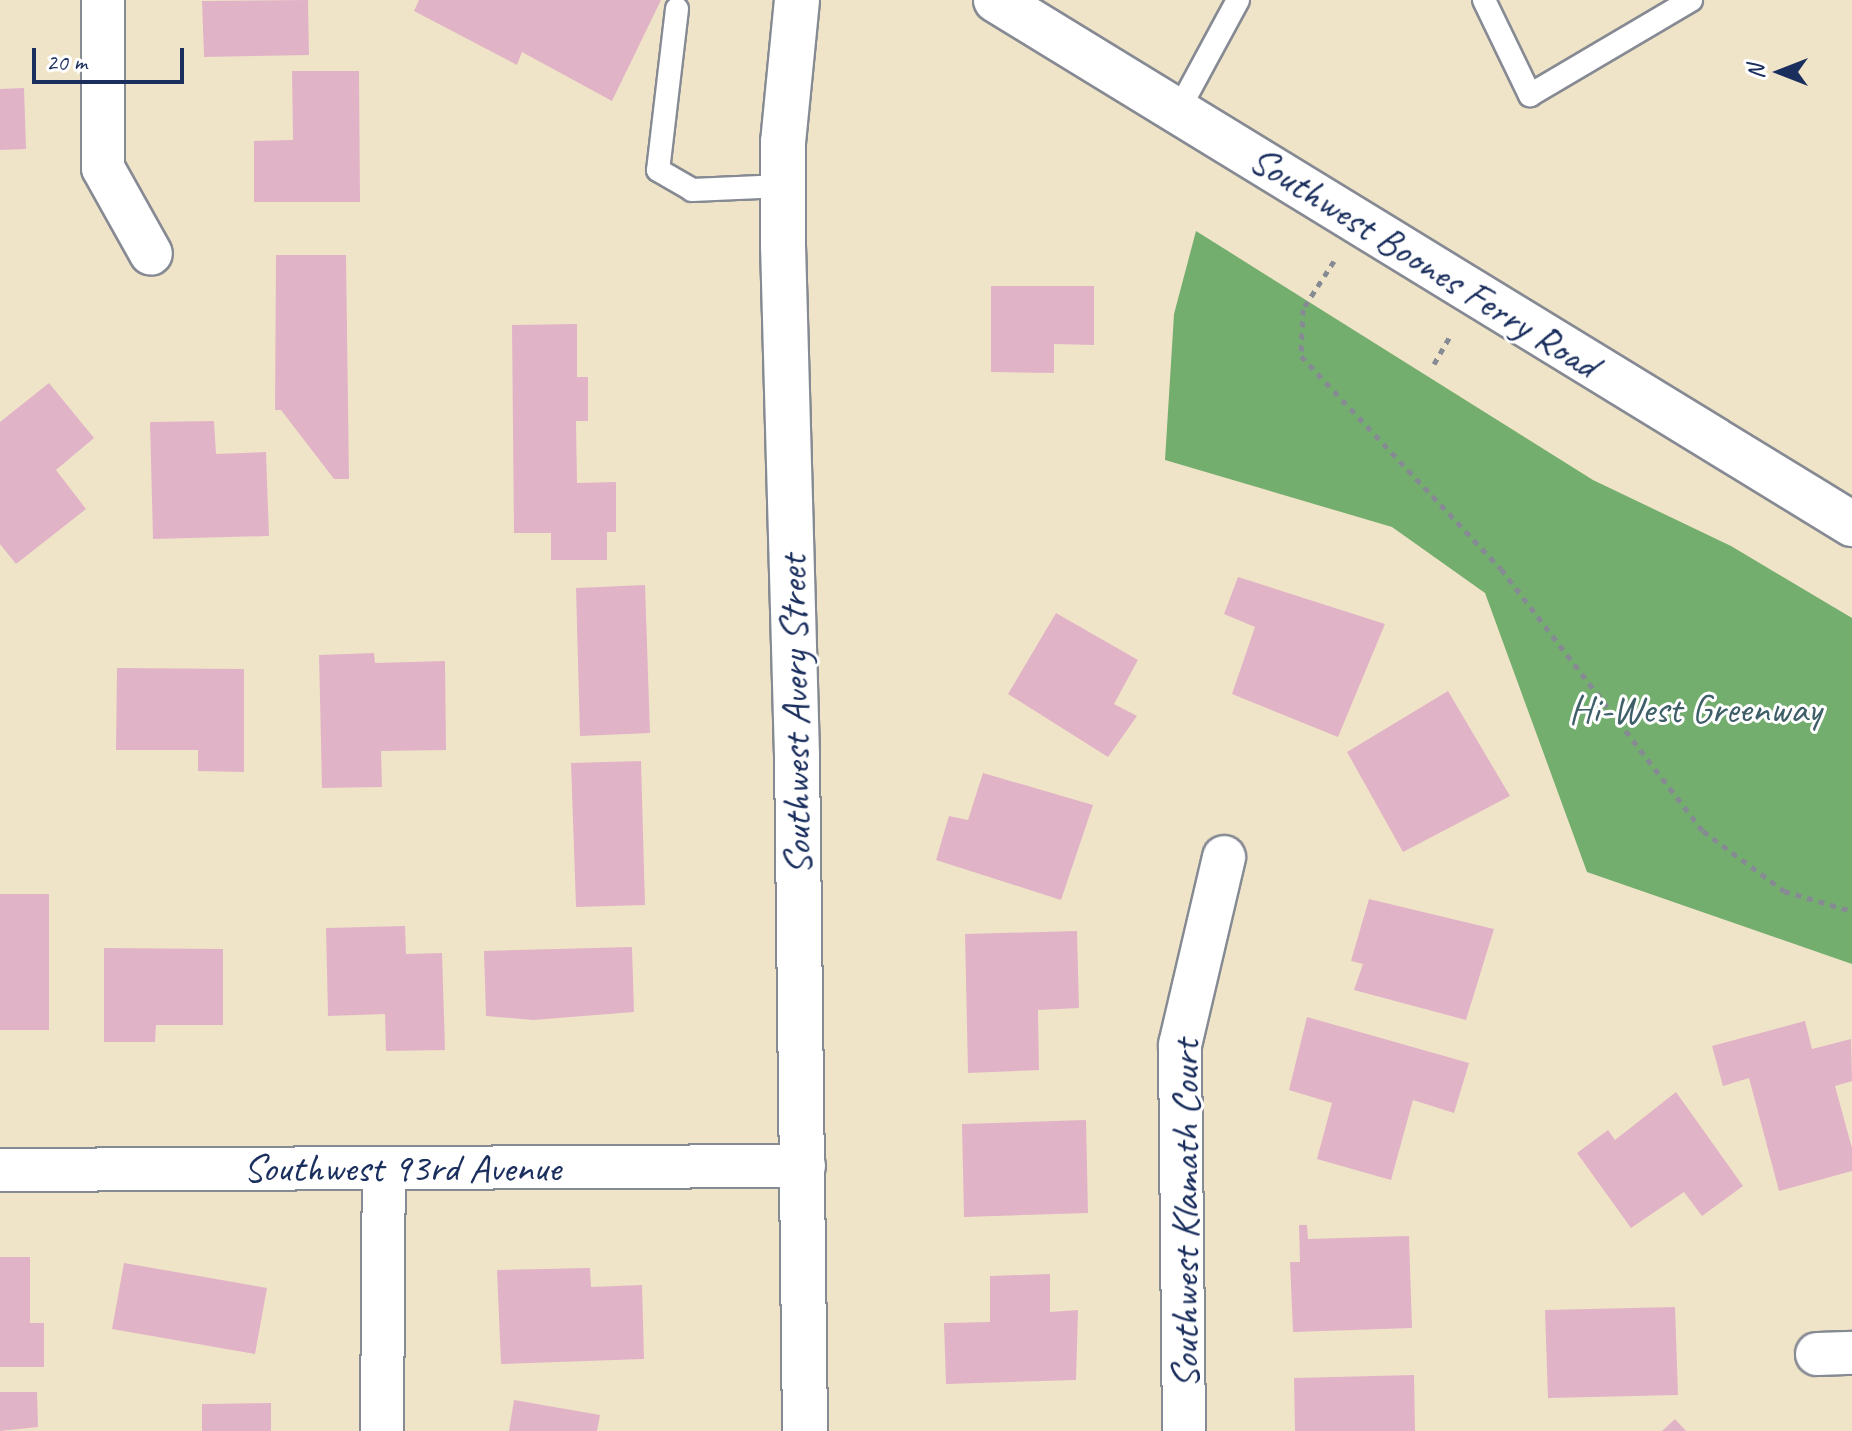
<!DOCTYPE html>
<html>
<head>
<meta charset="utf-8">
<style>
	body { margin:0 }
	#map { position:relative; width:1852px; height:1431px; overflow:hidden; background:#f0e4c8; font-family:Caveat,sans-serif }
	div>[style] { position:absolute }
	.forest>* { inset:0; background:#74ae6e }
	.building>* { inset:0; background:#e1b3c7 }
	.path>* { height:5px; margin-top:-2.5px; transform-origin:0; background:repeating-linear-gradient(90deg,#868a93 0 6px,transparent 0 12px) }
	.roads { filter:drop-shadow(2px 0 #868a93) drop-shadow(-2px 0 #868a93) drop-shadow(0 2px #868a93) drop-shadow(0 -2px #868a93) }
	.service>* { height:22px; margin:-11px; padding:0 11px; transform-origin:11px; border-radius:11px; background:#fff }
	.minor>* { height:42px; margin:-21px; padding:0 21px; transform-origin:21px; border-radius:21px; background:#fff }
	.secondary>* { height:44px; margin:-22px; padding:0 22px; transform-origin:22px; border-radius:22px; background:#fff }
	span { translate:-50% -50%; white-space:nowrap; text-align:center; line-height:1.15; -webkit-text-stroke:6px #fff; paint-order:stroke }
	.street-label { font-size:40px; color:#1b2f5e }
	.park-label { font-size:40px; color:#3e5e68 }
	.north { position:absolute; left:1740px; top:32px; width:80px; height:80px; -webkit-text-stroke:6px #fff; paint-order:stroke; rotate:270deg; font-size:22px; font-weight:700; line-height:32px; text-align:center; color:#1b2f5e }
	.north::after { content:''; display:block; margin:auto; width:28px; height:36px; background:#1b2f5e; clip-path:polygon(50% 0,100% 100%,50% 72%,0 100%) }
	.scale { position:absolute; left:32px; top:48px; width:152px; height:36px; box-sizing:border-box; border:4px solid #1b2f5e; border-top:0; padding-left:10px; font-size:24px; line-height:28px; white-space:nowrap; color:#1b2f5e; -webkit-text-stroke:6px #fff; paint-order:stroke }
</style>
</head>
<body>
<div id="map">
	<div class="forest">
		<div style="clip-path:polygon(1196px 231px,1593px 480px,1731px 546px,1852px 618px,1852px 964px,1587px 872px,1485px 593px,1392px 527px,1165px 460px,1174px 314px)"></div>
	</div>
	<div class="building">
		<div style="clip-path:polygon(308px 0,309px 55px,204px 57px,202px 1px)"></div>
		<div style="clip-path:polygon(419px 0,661px 0,612px 101px,522px 52px,517px 65px,414px 11px)"></div>
		<div style="clip-path:polygon(292px 71px,359px 71px,360px 202px,254px 202px,254px 141px,293px 140px)"></div>
		<div style="clip-path:polygon(24px 88px,26px 149px,0 150px,0 89px)"></div>
		<div style="clip-path:polygon(276px 255px,346px 255px,349px 479px,334px 479px,281px 410px,275px 410px)"></div>
		<div style="clip-path:polygon(991px 286px,1094px 286px,1094px 345px,1054px 344px,1054px 373px,991px 372px)"></div>
		<div style="clip-path:polygon(577px 324px,577px 377px,588px 377px,588px 421px,576px 421px,577px 483px,616px 482px,616px 532px,607px 532px,607px 560px,551px 560px,551px 533px,514px 533px,512px 325px)"></div>
		<div style="clip-path:polygon(49px 383px,94px 438px,56px 470px,86px 509px,16px 564px,0 544px,0 422px)"></div>
		<div style="clip-path:polygon(214px 421px,216px 454px,266px 452px,269px 536px,153px 539px,150px 422px)"></div>
		<div style="clip-path:polygon(1238px 577px,1385px 624px,1338px 737px,1232px 694px,1255px 627px,1224px 614px)"></div>
		<div style="clip-path:polygon(645px 585px,650px 733px,580px 736px,576px 588px)"></div>
		<div style="clip-path:polygon(1056px 613px,1138px 660px,1114px 704px,1137px 716px,1108px 757px,1008px 694px)"></div>
		<div style="clip-path:polygon(374px 653px,375px 663px,445px 661px,446px 750px,381px 751px,382px 787px,322px 788px,319px 655px)"></div>
		<div style="clip-path:polygon(117px 668px,244px 669px,244px 772px,198px 771px,198px 750px,116px 750px)"></div>
		<div style="clip-path:polygon(1448px 691px,1510px 796px,1403px 852px,1347px 752px)"></div>
		<div style="clip-path:polygon(641px 761px,645px 905px,576px 907px,571px 763px)"></div>
		<div style="clip-path:polygon(983px 773px,1093px 805px,1061px 900px,936px 860px,949px 816px,968px 820px)"></div>
		<div style="clip-path:polygon(0 894px,49px 894px,49px 1030px,0 1030px)"></div>
		<div style="clip-path:polygon(1369px 899px,1494px 929px,1466px 1020px,1354px 990px,1363px 964px,1351px 961px)"></div>
		<div style="clip-path:polygon(405px 926px,406px 954px,442px 953px,445px 1050px,386px 1051px,385px 1014px,328px 1016px,326px 928px)"></div>
		<div style="clip-path:polygon(1077px 931px,1079px 1008px,1038px 1010px,1039px 1070px,968px 1073px,965px 934px)"></div>
		<div style="clip-path:polygon(632px 947px,634px 1012px,533px 1020px,486px 1016px,484px 951px)"></div>
		<div style="clip-path:polygon(104px 948px,223px 949px,223px 1025px,156px 1025px,155px 1042px,104px 1042px)"></div>
		<div style="clip-path:polygon(1307px 1017px,1469px 1063px,1454px 1113px,1413px 1100px,1391px 1180px,1317px 1159px,1332px 1103px,1289px 1090px)"></div>
		<div style="clip-path:polygon(1805px 1021px,1812px 1049px,1851px 1039px,1852px 1081px,1835px 1086px,1852px 1148px,1852px 1171px,1779px 1191px,1749px 1078px,1723px 1086px,1712px 1046px)"></div>
		<div style="clip-path:polygon(1676px 1092px,1743px 1186px,1702px 1216px,1684px 1192px,1631px 1228px,1577px 1153px,1608px 1130px,1615px 1140px)"></div>
		<div style="clip-path:polygon(1086px 1120px,1088px 1213px,964px 1217px,962px 1124px)"></div>
		<div style="clip-path:polygon(1299px 1225px,1307px 1225px,1308px 1239px,1409px 1236px,1412px 1328px,1293px 1332px,1290px 1262px,1300px 1262px)"></div>
		<div style="clip-path:polygon(0 1257px,30px 1257px,30px 1323px,44px 1323px,44px 1367px,0 1367px)"></div>
		<div style="clip-path:polygon(124px 1263px,267px 1288px,255px 1354px,112px 1329px)"></div>
		<div style="clip-path:polygon(590px 1268px,591px 1287px,642px 1285px,644px 1359px,501px 1364px,497px 1270px)"></div>
		<div style="clip-path:polygon(1050px 1274px,1050px 1312px,1078px 1310px,1076px 1380px,946px 1384px,944px 1323px,990px 1322px,990px 1276px)"></div>
		<div style="clip-path:polygon(1675px 1307px,1678px 1395px,1548px 1398px,1545px 1310px)"></div>
		<div style="clip-path:polygon(1414px 1375px,1415px 1431px,1295px 1431px,1294px 1378px)"></div>
		<div style="clip-path:polygon(0 1392px,37px 1392px,38px 1427px,0 1431px)"></div>
		<div style="clip-path:polygon(514px 1400px,600px 1415px,597px 1431px,509px 1431px)"></div>
		<div style="clip-path:polygon(271px 1403px,271px 1431px,202px 1431px,202px 1404px)"></div>
		<div style="clip-path:polygon(1675px 1419px,1686px 1431px,1662px 1431px)"></div>
	</div>
	<div class="path">
		<div style="left:1334px;top:261px;width:57px;rotate:122.9deg"></div>
		<div style="left:1303px;top:309px;width:47px;rotate:92.4deg"></div>
		<div style="left:1301px;top:356px;width:292px;rotate:46.8deg"></div>
		<div style="left:1501px;top:569px;width:331px;rotate:52.4deg"></div>
		<div style="left:1703px;top:831px;width:101px;rotate:36.5deg"></div>
		<div style="left:1784px;top:891px;width:71px;rotate:16.4deg"></div>
		<div style="left:1434px;top:364px;width:34px;rotate:-60deg"></div>
	</div>
	<div class="roads">
		<div class="service">
			<div style="left:1484px;top:0;width:106px;rotate:64.2deg"></div>
			<div style="left:1530px;top:95px;width:187px;rotate:-30.5deg"></div>
			<div style="left:677px;top:9px;width:162px;rotate:96.7deg"></div>
			<div style="left:658px;top:170px;width:39px;rotate:30deg"></div>
			<div style="left:692px;top:190px;width:91px;rotate:-2.5deg"></div>
			<div style="left:1178px;top:111px;width:126px;rotate:-61.6deg"></div>
		</div>
		<div class="minor">
			<div style="left:103px;top:0;width:168px;rotate:90deg"></div>
			<div style="left:103px;top:168px;width:98px;rotate:60.8deg"></div>
			<div style="left:0;top:1170px;width:804px;rotate:-0.29deg"></div>
			<div style="left:1817px;top:1354px;width:35px;rotate:-2deg"></div>
			<div style="left:382px;top:1431px;width:262px;rotate:-89.6deg"></div>
			<div style="left:1184px;top:1431px;width:386px;rotate:-90.6deg"></div>
			<div style="left:1180px;top:1045px;width:193px;rotate:-76.8deg"></div>
		</div>
		<div class="secondary">
			<div style="left:797px;top:0;width:143px;rotate:95.6deg"></div>
			<div style="left:783px;top:142px;width:103px;rotate:90deg"></div>
			<div style="left:783px;top:245px;width:510px;rotate:88.43deg"></div>
			<div style="left:797px;top:755px;width:676px;rotate:89.32deg"></div>
			<div style="left:996px;top:0;width:1004px;rotate:31.47deg"></div>
		</div>
	</div>
	<div class="street-label">
		<span style="left:1424px;top:262px;rotate:32deg">Southwest Boones Ferry Road</span>
		<span style="left:795px;top:715px;rotate:-91deg">Southwest Avery Street</span>
		<span style="left:402px;top:1168px">Southwest 93rd Avenue</span>
		<span style="left:1185px;top:1214px;rotate:-90deg">Southwest Klamath Court</span>
	</div>
	<div class="park-label">
		<span style="left:1695px;top:709px">Hi-West Greenway</span>
	</div>
	<div class="north">N</div>
	<div class="scale">20 m</div>
</div>
</body>
</html>
